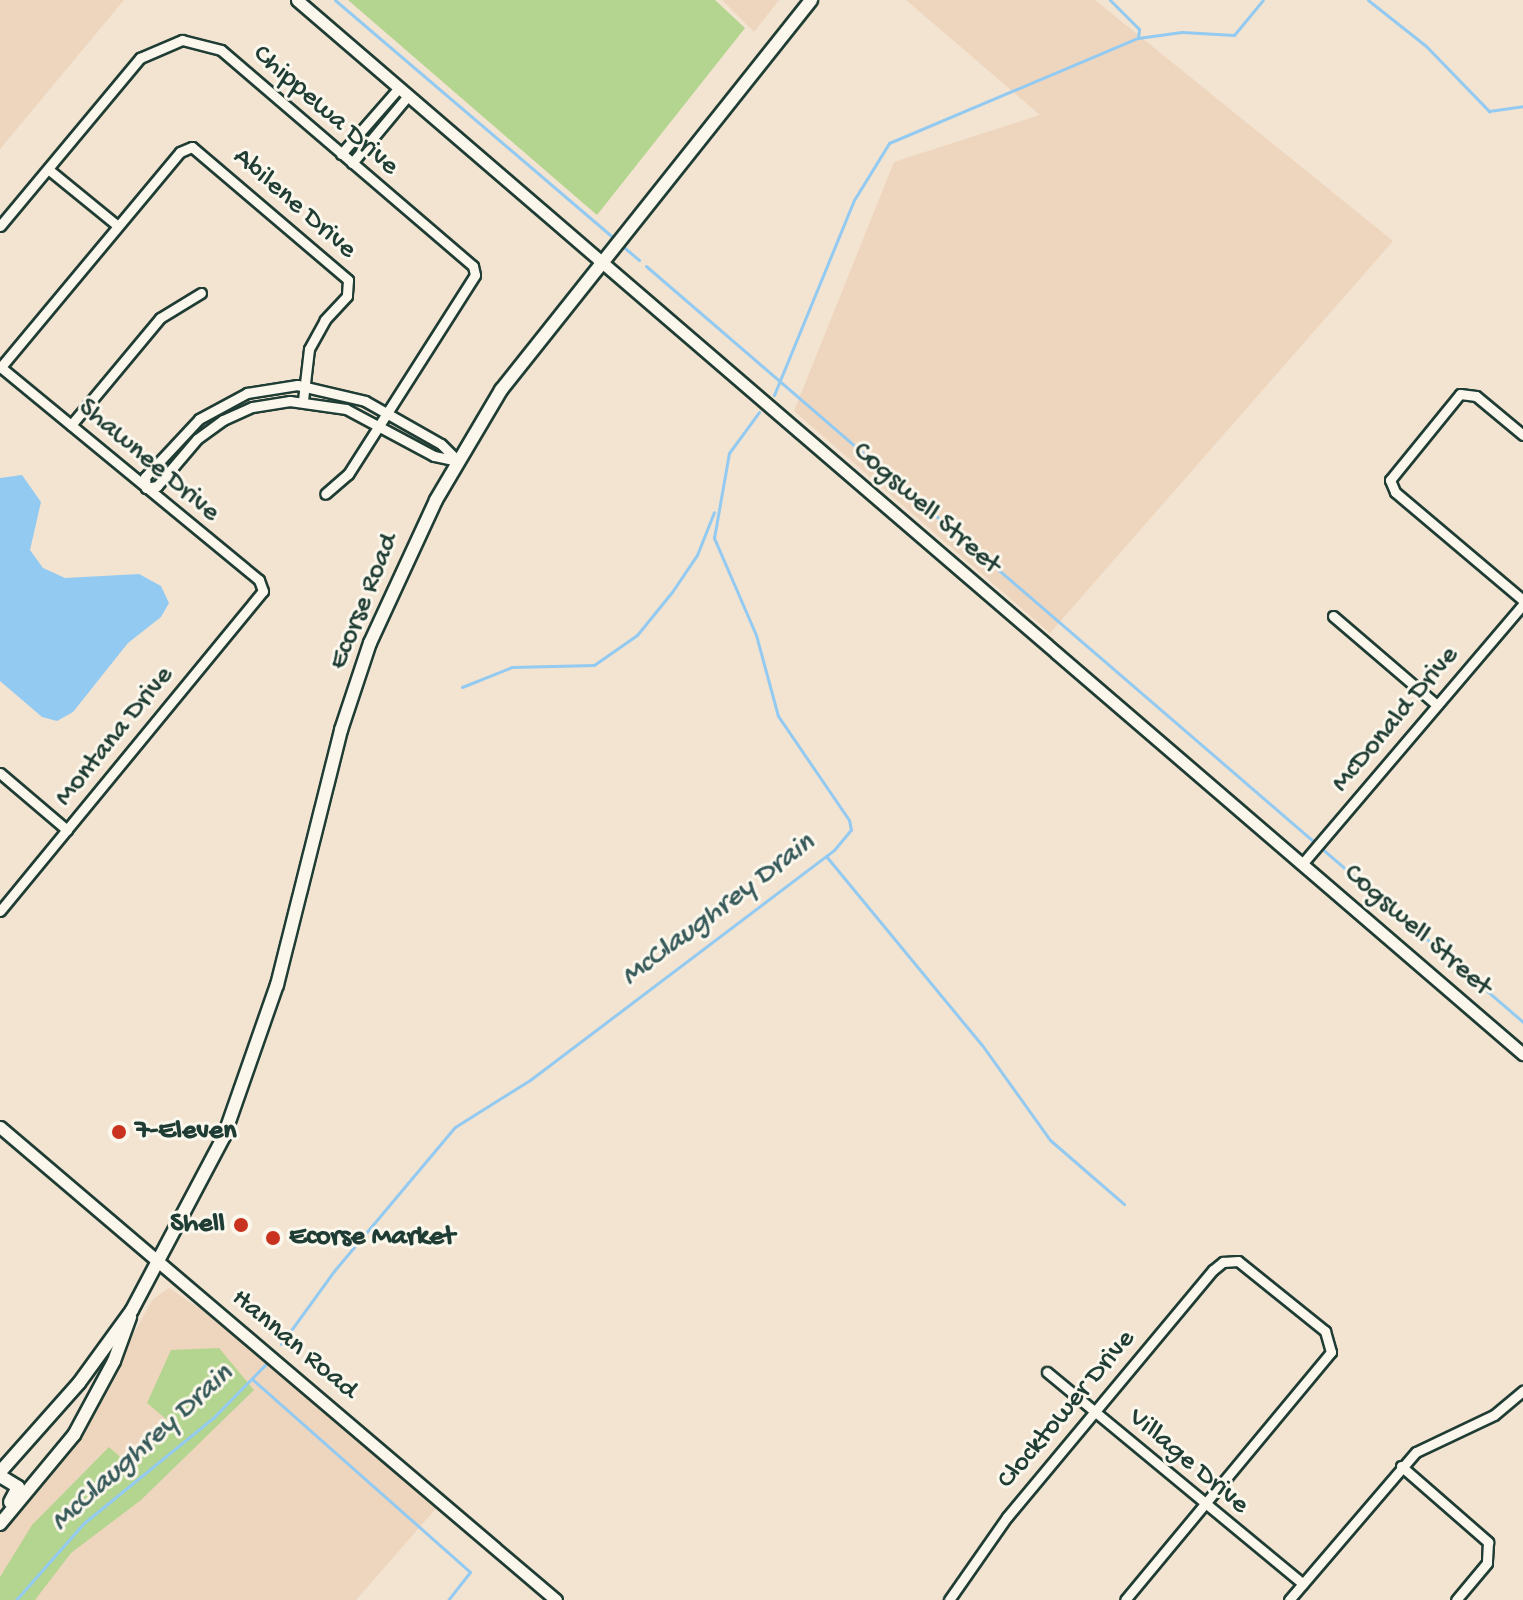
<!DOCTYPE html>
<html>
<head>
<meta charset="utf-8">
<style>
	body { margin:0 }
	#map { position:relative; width:1523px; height:1600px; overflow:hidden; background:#f3e3d1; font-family:"Gochi Hand",sans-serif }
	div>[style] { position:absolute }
	.built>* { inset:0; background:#eed5be }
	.green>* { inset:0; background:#b4d58f }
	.water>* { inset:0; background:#93caf1 }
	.stream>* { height:3px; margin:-1.5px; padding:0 1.5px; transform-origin:1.5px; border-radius:1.5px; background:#93caf1 }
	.roads { filter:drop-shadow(2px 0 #1f3d34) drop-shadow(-2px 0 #1f3d34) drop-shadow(0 2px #1f3d34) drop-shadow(0 -2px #1f3d34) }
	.minor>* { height:9px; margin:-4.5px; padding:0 4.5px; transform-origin:4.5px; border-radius:4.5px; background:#fbf7ec }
	.tertiary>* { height:11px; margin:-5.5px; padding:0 5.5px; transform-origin:5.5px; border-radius:5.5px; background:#fbf7ec }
	.secondary>* { height:12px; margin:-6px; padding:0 6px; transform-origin:6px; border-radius:6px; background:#fbf7ec }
	.dots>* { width:22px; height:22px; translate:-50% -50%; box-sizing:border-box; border:4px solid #fbf7ec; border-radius:50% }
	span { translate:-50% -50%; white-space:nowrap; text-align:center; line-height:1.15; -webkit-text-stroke:6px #fbf7ec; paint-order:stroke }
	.street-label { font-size:28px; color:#1f3d34 }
	.poi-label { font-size:28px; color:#1f3d34; font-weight:700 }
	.left { translate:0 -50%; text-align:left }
	.right { translate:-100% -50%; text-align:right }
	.water-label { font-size:30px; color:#36595a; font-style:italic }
</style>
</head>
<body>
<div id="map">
	<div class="built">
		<div style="clip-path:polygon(0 0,124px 0,0 149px)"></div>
		<div style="clip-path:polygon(722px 0,779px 0,754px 32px)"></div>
		<div style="clip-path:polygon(906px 0,1095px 0,1393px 241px,1050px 633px,794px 411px,894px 162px,1040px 115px)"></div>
		<div style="clip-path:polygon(169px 1288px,213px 1317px,439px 1505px,356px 1600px,0 1600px,0 1532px,69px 1448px,153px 1299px)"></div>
	</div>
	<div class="green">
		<div style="clip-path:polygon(348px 0,715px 0,745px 28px,597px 215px)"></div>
		<div style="clip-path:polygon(219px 1348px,254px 1390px,141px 1500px,71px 1553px,35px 1600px,0 1600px,0 1577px,32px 1525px,109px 1447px,126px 1462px,172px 1424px,147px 1403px,171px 1350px)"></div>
	</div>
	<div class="water">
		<div style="clip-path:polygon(22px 475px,41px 502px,30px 550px,43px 568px,65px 578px,139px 574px,161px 586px,169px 603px,161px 617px,128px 643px,73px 712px,57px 721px,42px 717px,0 681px,0 478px)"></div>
	</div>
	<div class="stream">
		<div style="left:335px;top:0;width:368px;rotate:40.5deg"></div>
		<div style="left:1110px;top:0;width:41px;rotate:45deg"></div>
		<div style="left:1139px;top:29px;width:9px;rotate:96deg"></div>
		<div style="left:1368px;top:0;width:74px;rotate:38.4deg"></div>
		<div style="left:1426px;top:46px;width:91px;rotate:45.9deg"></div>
		<div style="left:1489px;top:111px;width:34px;rotate:-8deg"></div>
		<div style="left:620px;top:244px;width:25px;rotate:40deg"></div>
		<div style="left:646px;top:266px;width:1158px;rotate:40.76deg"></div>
		<div style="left:774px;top:395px;width:211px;rotate:-67.7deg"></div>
		<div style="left:854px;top:200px;width:67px;rotate:-58.4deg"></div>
		<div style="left:889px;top:143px;width:270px;rotate:-22.9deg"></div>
		<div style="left:1138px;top:38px;width:44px;rotate:-7.8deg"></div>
		<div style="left:1182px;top:32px;width:52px;rotate:3.3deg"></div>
		<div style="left:1234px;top:35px;width:45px;rotate:-50.4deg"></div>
		<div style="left:462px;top:687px;width:54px;rotate:-21.8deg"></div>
		<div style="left:512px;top:667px;width:82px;rotate:-1.4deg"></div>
		<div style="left:594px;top:665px;width:52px;rotate:-34.9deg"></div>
		<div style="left:637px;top:635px;width:55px;rotate:-50.9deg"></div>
		<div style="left:672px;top:592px;width:45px;rotate:-56deg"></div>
		<div style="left:697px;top:555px;width:46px;rotate:-68.4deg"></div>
		<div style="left:826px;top:856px;width:245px;rotate:50.5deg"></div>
		<div style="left:982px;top:1045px;width:117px;rotate:54.4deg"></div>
		<div style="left:1050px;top:1140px;width:98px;rotate:40.9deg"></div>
		<div style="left:281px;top:1344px;width:90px;rotate:-54deg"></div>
		<div style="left:334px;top:1271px;width:188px;rotate:-50deg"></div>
		<div style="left:455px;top:1127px;width:89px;rotate:-32.1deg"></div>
		<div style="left:530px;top:1080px;width:381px;rotate:-37.1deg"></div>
		<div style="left:834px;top:850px;width:26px;rotate:-50deg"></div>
		<div style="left:851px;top:830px;width:10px;rotate:-101deg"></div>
		<div style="left:849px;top:820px;width:126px;rotate:-124.3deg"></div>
		<div style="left:778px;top:716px;width:84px;rotate:-105.2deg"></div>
		<div style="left:756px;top:635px;width:106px;rotate:-113.4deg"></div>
		<div style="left:714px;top:538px;width:86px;rotate:-80deg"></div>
		<div style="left:729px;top:453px;width:51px;rotate:-53.8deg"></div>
		<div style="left:252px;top:1379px;width:291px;rotate:41.5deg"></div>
		<div style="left:470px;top:1572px;width:36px;rotate:128deg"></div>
		<div style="left:16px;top:1600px;width:103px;rotate:-48.6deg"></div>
		<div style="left:84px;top:1523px;width:168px;rotate:-39.2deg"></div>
		<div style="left:214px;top:1417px;width:73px;rotate:-45.6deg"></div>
	</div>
	<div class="roads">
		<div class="minor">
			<div style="left:341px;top:154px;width:86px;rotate:-48.8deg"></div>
			<div style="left:352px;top:163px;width:86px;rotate:-50.2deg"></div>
			<div style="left:48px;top:169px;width:90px;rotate:39.2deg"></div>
			<div style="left:0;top:226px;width:219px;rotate:-50.2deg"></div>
			<div style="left:140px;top:58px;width:46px;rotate:-23.2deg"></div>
			<div style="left:182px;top:40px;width:40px;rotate:14.4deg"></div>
			<div style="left:221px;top:50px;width:332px;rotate:40.6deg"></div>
			<div style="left:473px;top:266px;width:9px;rotate:77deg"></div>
			<div style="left:475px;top:275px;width:236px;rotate:122.5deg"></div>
			<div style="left:348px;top:474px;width:30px;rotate:139deg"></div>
			<div style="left:0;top:368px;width:281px;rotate:-50.2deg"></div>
			<div style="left:180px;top:152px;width:13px;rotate:-23deg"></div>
			<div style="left:192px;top:147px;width:205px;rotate:40.4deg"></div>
			<div style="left:348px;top:280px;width:16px;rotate:94deg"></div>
			<div style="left:347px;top:296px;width:33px;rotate:133deg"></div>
			<div style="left:325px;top:320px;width:33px;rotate:119deg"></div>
			<div style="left:309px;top:349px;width:51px;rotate:96.7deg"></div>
			<div style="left:297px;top:385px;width:70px;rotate:13.2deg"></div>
			<div style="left:365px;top:401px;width:87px;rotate:29.5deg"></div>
			<div style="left:441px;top:444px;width:24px;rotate:45deg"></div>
			<div style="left:458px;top:461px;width:25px;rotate:-168deg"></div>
			<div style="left:434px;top:456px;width:100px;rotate:-151.9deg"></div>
			<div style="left:346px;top:409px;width:57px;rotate:-171.9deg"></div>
			<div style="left:290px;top:401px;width:38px;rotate:171deg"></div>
			<div style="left:252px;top:407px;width:32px;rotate:156deg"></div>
			<div style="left:223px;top:420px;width:32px;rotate:144deg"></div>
			<div style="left:197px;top:439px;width:62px;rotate:130.4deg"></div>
			<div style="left:157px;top:486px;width:11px;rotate:170deg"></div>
			<div style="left:146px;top:488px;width:11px;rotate:-95deg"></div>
			<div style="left:145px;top:477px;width:79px;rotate:-47deg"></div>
			<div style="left:199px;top:419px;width:55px;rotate:-28.4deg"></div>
			<div style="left:247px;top:393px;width:51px;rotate:-9.1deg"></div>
			<div style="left:71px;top:425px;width:139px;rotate:-50.2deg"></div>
			<div style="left:160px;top:318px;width:48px;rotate:-31.4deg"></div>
			<div style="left:1523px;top:435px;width:61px;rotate:-140.3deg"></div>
			<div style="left:1476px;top:396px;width:16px;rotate:-173deg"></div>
			<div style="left:1460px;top:394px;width:111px;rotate:129.1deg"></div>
			<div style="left:1390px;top:480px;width:13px;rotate:67deg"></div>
			<div style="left:1395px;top:492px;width:167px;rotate:40.2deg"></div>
			<div style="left:1333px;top:616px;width:137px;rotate:40.6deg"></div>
			<div style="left:0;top:773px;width:88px;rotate:40.4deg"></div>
			<div style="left:1302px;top:864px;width:341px;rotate:-49.6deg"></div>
			<div style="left:0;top:911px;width:414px;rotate:-50.6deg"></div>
			<div style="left:263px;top:591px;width:12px;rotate:-110deg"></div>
			<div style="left:259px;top:580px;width:335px;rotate:-140.5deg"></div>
			<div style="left:1047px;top:1372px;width:332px;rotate:39.6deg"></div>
			<div style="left:1401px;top:1466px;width:116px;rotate:41.1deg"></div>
			<div style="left:1488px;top:1542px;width:21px;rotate:93deg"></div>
			<div style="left:1487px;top:1563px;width:48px;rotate:130deg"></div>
			<div style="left:949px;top:1600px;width:101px;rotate:-55.1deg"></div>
			<div style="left:1007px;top:1517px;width:322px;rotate:-50.2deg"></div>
			<div style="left:1213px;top:1270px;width:13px;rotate:-39deg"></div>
			<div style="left:1223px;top:1262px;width:15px;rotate:-4deg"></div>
			<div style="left:1238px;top:1261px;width:112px;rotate:38.8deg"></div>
			<div style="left:1325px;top:1331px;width:22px;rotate:74deg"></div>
			<div style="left:1331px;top:1352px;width:322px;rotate:129.7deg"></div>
			<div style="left:1289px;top:1600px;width:195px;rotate:-49.4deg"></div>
			<div style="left:1416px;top:1452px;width:86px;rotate:-25.4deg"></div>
			<div style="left:1494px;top:1415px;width:38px;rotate:-40deg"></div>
		</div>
		<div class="tertiary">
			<div style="left:297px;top:0;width:1617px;rotate:40.69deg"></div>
			<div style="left:0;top:1127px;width:730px;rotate:40.39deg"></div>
		</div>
		<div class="secondary">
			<div style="left:0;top:1472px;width:119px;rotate:-48.4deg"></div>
			<div style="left:79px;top:1383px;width:90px;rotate:-54deg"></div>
			<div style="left:132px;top:1310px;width:197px;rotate:-62.1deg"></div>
			<div style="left:224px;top:1136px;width:160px;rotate:-70.7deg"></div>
			<div style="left:277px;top:985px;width:263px;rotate:-75.9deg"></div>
			<div style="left:341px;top:730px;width:92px;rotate:-71.6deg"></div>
			<div style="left:370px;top:643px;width:157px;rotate:-65.2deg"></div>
			<div style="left:436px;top:500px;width:128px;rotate:-59.4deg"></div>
			<div style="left:501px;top:390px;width:498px;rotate:-51.5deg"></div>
			<div style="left:0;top:1476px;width:21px;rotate:31deg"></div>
			<div style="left:18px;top:1487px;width:17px;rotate:118deg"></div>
			<div style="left:0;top:1524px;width:116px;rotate:-50.3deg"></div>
			<div style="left:74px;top:1435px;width:84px;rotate:-61.6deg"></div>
			<div style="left:114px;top:1361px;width:47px;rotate:-70deg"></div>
		</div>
	</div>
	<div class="dots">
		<div style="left:119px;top:1132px;background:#c8321e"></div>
		<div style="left:241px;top:1225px;background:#c8321e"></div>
		<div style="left:273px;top:1238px;background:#c8321e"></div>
	</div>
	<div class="street-label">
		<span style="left:325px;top:111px;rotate:41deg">Chippewa Drive</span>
		<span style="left:294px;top:204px;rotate:41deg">Abilene Drive</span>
		<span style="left:148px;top:461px;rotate:40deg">Shawnee Drive</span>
		<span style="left:926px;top:509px;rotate:41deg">Cogswell Street</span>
		<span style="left:365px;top:602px;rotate:-68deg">Ecorse Road</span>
		<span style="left:1396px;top:720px;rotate:-50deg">McDonald Drive</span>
		<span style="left:115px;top:737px;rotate:-51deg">Montana Drive</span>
		<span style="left:1417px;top:931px;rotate:41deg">Cogswell Street</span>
		<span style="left:294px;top:1345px;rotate:40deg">Hannan Road</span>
		<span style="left:1067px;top:1410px;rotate:-50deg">Clocktower Drive</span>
		<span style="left:1188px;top:1462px;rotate:40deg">Village Drive</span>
	</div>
	<div class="poi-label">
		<span class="left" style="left:135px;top:1132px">7-Eleven</span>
		<span class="right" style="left:225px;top:1225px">Shell</span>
		<span class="left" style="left:289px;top:1238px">Ecorse Market</span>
	</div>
	<div class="water-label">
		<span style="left:719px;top:911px;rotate:-37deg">McClaughrey Drain</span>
		<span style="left:143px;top:1449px;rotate:-42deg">McClaughrey Drain</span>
	</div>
</div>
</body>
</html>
